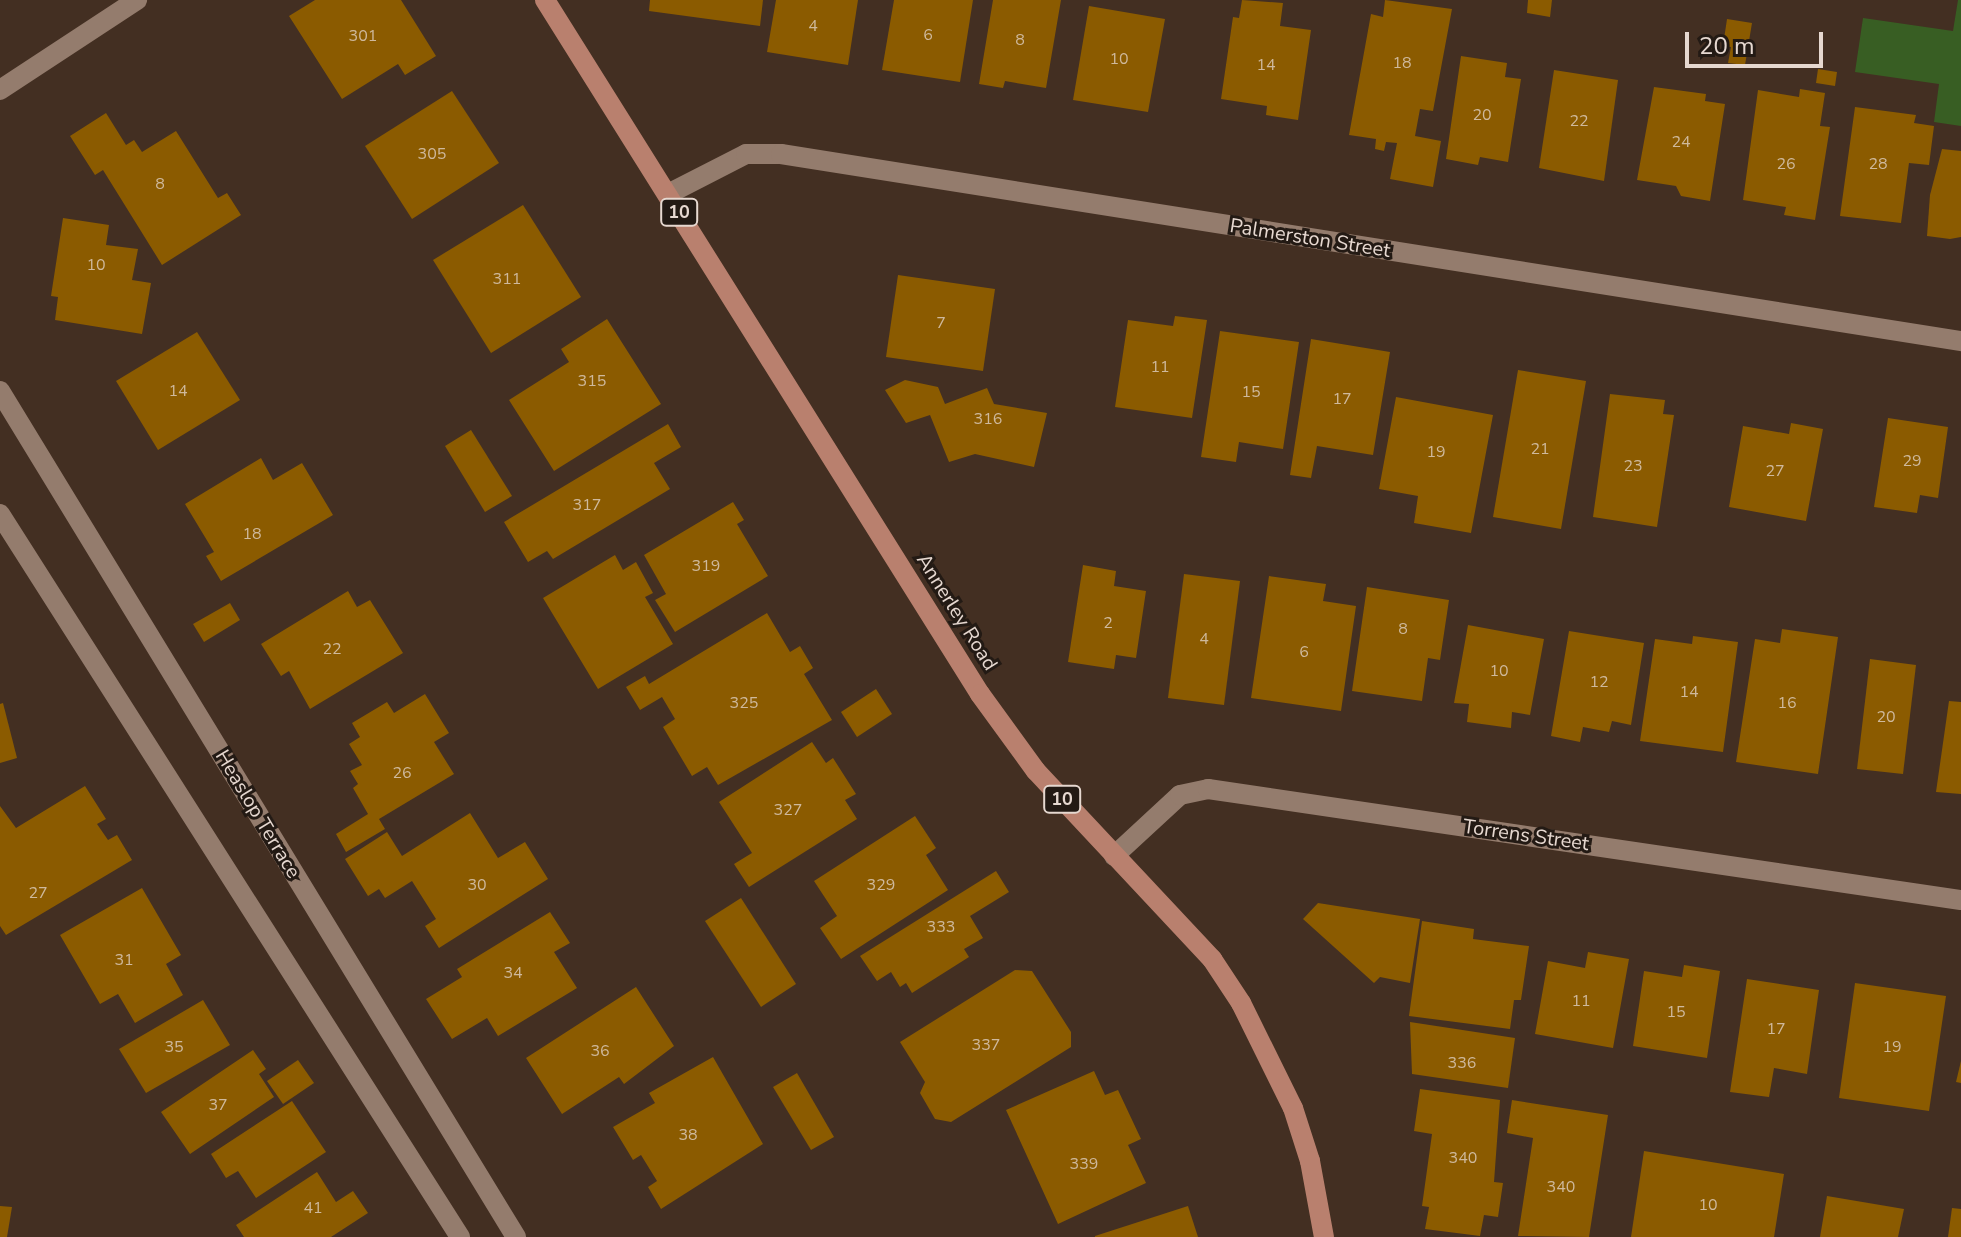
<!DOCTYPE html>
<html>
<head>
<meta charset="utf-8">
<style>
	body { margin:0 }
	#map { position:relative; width:1961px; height:1237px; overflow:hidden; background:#432f22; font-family:"Nunito Sans",sans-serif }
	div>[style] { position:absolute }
	.green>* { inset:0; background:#385e23 }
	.building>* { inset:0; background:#8b5b00 }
	.minor>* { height:20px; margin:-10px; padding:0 10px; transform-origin:10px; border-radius:10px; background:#947c6d }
	.primary>* { height:20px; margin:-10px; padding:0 10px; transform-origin:10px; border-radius:10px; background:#b9806e }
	span { translate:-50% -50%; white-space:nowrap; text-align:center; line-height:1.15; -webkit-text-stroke:6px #231a14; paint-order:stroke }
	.number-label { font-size:16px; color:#cfb99c }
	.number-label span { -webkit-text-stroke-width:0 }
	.shield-label span { padding:2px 6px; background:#231a14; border:2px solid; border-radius:6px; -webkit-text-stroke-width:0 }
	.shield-label { font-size:18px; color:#e6d8d0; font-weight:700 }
	.street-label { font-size:20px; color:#e6d8d0 }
	.scale { position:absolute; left:1685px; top:32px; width:138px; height:36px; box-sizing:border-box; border:4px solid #e6d8d0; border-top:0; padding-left:10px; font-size:24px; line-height:28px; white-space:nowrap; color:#e6d8d0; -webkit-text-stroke:6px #231a14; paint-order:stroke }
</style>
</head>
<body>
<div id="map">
	<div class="green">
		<div style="clip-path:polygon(1958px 0,1961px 0,1961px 126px,1934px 122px,1939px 84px,1855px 72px,1863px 18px,1953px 31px)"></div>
	</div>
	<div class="building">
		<div style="clip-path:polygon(315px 0,401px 0,436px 56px,405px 75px,398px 64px,342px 99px,289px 16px)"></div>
		<div style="clip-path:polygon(650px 0,763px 0,760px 26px,649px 11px)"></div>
		<div style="clip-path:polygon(776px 0,858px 0,848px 65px,767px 52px)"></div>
		<div style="clip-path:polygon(894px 0,973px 0,960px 82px,882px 70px)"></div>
		<div style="clip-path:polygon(993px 0,1061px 0,1046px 88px,1005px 81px,1003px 88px,979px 84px)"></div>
		<div style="clip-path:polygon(1242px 0,1283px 3px,1280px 26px,1311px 30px,1298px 120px,1266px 115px,1267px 106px,1221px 99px,1233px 17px,1239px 18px)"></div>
		<div style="clip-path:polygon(1385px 0,1452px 9px,1433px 111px,1420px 109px,1415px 136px,1441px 141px,1433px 187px,1390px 179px,1397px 143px,1386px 142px,1384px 151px,1375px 149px,1376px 139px,1349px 135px,1371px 14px,1383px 17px)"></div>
		<div style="clip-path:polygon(1528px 0,1552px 0,1550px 17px,1527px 13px)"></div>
		<div style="clip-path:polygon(1089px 6px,1165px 19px,1148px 112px,1073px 100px)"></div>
		<div style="clip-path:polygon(1727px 19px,1752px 23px,1745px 65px,1728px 63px,1731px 47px,1723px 46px)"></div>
		<div style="clip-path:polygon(1461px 56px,1507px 63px,1505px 77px,1521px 79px,1508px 162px,1480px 157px,1478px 165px,1446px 159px)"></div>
		<div style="clip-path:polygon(1818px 69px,1837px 72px,1835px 86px,1816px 83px)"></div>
		<div style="clip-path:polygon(1554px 70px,1618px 80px,1604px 181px,1539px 168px)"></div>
		<div style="clip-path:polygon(1654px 87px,1706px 94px,1705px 101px,1725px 104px,1710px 201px,1681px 196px,1676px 186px,1637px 180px)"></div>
		<div style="clip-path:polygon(1800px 89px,1825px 93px,1820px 126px,1830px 127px,1815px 220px,1784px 215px,1786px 207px,1743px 200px,1758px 90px,1799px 97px)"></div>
		<div style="clip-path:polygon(452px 91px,499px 163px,412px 219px,365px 146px)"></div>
		<div style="clip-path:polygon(1855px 107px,1916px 115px,1914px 123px,1934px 126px,1929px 165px,1909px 163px,1901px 223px,1840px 216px)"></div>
		<div style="clip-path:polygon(106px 113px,126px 145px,134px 140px,142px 152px,176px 131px,218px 198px,227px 193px,241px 215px,162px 265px,103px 170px,95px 175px,70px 136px)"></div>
		<div style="clip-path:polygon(1942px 149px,1961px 151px,1961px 237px,1950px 239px,1927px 236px,1930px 195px)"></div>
		<div style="clip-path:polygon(523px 205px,581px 297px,491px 353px,433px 260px)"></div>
		<div style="clip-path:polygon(63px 218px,109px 225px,106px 245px,138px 249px,132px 280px,151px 283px,142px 334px,55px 320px,58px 297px,51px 296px)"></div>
		<div style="clip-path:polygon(898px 275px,995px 289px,983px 371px,886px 357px)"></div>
		<div style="clip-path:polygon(1175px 316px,1207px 320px,1192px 418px,1115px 407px,1128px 320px,1173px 326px)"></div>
		<div style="clip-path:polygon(607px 319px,661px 404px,554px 471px,509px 400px,569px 362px,561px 349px)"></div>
		<div style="clip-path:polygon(1220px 331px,1299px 342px,1283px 449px,1239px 442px,1236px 462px,1201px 457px)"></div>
		<div style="clip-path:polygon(197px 332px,240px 400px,158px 450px,116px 381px)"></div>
		<div style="clip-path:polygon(1311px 339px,1390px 352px,1373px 455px,1317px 446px,1311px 478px,1290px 475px)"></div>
		<div style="clip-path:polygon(1518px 370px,1586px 381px,1561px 529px,1493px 517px)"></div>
		<div style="clip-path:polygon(905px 380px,938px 387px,945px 404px,987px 388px,994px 404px,1047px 413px,1034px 467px,975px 454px,949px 462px,930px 415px,906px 423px,885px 390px)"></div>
		<div style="clip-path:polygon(1610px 394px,1665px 400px,1663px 414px,1674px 415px,1657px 527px,1593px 517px)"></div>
		<div style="clip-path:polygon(1396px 397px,1493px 415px,1471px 533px,1414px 523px,1418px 496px,1379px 489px)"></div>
		<div style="clip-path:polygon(1888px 418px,1948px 427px,1938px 498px,1920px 495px,1917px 513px,1874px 507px)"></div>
		<div style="clip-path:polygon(1791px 423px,1823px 429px,1806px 521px,1729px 507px,1743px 426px,1789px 434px)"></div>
		<div style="clip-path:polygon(668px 424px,681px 447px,654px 463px,670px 489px,553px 559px,547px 551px,528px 562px,504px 522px)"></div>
		<div style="clip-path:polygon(471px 430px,512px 496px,485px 512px,445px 446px)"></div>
		<div style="clip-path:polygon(261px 458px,273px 480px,302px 463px,333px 515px,221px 581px,206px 556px,214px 552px,185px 504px)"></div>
		<div style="clip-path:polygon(733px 502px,744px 520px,737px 524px,768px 576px,675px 632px,655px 600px,666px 594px,644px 555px)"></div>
		<div style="clip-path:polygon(615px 555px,623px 570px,636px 562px,653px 593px,645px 597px,673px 644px,598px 689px,543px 598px)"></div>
		<div style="clip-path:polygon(1083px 565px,1116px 571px,1114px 586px,1146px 591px,1136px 658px,1116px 655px,1114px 669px,1068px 662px)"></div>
		<div style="clip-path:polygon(1184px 574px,1240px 581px,1224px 705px,1168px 698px)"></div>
		<div style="clip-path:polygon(1269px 576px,1326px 584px,1323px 601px,1356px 606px,1341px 711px,1251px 698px)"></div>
		<div style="clip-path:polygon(1367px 587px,1449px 600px,1440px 660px,1428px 658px,1422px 701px,1352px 691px)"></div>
		<div style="clip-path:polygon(348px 591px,357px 607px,370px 600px,403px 653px,310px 709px,289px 671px,281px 676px,261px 644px)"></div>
		<div style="clip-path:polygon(230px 603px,240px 620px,204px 642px,193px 624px)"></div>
		<div style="clip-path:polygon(767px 613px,790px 652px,800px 646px,813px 668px,804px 674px,832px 720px,718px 785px,707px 767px,692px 776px,663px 727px,675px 719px,662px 697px,640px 710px,626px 687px,645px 676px,649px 684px)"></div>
		<div style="clip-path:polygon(1468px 625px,1544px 639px,1530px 715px,1512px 712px,1511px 728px,1467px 722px,1469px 704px,1454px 703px)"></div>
		<div style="clip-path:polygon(1782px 629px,1838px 637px,1818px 774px,1736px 762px,1755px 639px,1780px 643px)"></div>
		<div style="clip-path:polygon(1569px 631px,1644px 643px,1631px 725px,1612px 721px,1609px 732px,1583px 727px,1580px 742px,1551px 736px)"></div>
		<div style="clip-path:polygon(1693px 636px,1738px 642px,1723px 752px,1640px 741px,1655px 639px,1692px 644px)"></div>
		<div style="clip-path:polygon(1870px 659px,1916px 665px,1903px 774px,1857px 769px)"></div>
		<div style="clip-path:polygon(876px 689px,892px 714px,857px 737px,841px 712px)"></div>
		<div style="clip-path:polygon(425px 694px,449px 733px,434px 742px,454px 774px,379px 819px,385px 829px,346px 852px,336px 834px,368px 814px,353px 788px,358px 784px,350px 771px,362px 765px,349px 744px,360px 737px,352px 723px,387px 702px,394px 713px)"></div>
		<div style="clip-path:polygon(1949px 701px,1961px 702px,1961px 794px,1936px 792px)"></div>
		<div style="clip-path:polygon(3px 703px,17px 758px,0 763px,0 704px)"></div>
		<div style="clip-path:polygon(812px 742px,826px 763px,833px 758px,856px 794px,845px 800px,857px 819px,749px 887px,734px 864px,752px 853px,719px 802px)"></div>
		<div style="clip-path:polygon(85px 786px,106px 819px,97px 824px,108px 840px,117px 835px,132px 860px,6px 935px,0 926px,0 806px,16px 828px)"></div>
		<div style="clip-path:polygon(470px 813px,498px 858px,525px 842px,548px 879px,439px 948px,425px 926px,436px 919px,412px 881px,385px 898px,379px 889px,368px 896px,345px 859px,387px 832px,402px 856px)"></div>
		<div style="clip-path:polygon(915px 816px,936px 848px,926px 855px,948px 890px,841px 959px,820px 928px,837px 916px,814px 881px)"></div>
		<div style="clip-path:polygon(996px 871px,1009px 892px,970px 916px,983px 938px,964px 949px,969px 957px,912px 993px,906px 983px,900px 987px,891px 972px,877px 981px,860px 956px)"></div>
		<div style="clip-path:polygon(142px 888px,181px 955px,166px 964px,183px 995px,135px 1023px,118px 994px,100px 1004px,60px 935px)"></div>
		<div style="clip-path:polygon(741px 898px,796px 984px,761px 1007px,705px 921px)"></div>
		<div style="clip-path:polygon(1318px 903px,1420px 919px,1410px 983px,1380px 977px,1374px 983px,1303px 919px)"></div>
		<div style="clip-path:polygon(550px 912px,570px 943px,554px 952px,577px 988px,498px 1036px,487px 1018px,452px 1039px,426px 999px,462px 977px,457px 969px)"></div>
		<div style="clip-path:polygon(1422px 921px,1474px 929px,1473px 939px,1529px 946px,1521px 1000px,1514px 1000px,1510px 1029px,1409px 1016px)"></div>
		<div style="clip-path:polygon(1588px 952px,1629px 959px,1613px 1048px,1535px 1034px,1548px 961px,1585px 968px)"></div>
		<div style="clip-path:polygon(1684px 965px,1720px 971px,1707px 1058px,1633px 1046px,1644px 971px,1682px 977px)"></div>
		<div style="clip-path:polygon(1015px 970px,1032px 971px,1071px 1032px,1071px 1047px,951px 1122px,935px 1119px,920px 1093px,925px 1082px,900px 1042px)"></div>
		<div style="clip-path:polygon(1747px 979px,1819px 990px,1807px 1074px,1774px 1068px,1769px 1097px,1730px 1092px)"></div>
		<div style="clip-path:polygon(1855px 983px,1946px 996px,1929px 1111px,1839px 1098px)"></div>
		<div style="clip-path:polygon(636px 987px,674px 1046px,624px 1084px,619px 1077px,562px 1114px,526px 1058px)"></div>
		<div style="clip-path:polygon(203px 1000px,230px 1045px,146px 1093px,119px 1049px)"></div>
		<div style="clip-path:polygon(1410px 1022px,1515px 1038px,1508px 1088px,1412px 1074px)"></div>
		<div style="clip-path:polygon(253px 1050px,266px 1069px,259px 1074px,274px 1097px,190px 1154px,161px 1112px)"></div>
		<div style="clip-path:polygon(713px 1057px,763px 1144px,661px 1209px,648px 1187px,657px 1181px,641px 1155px,633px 1160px,613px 1127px,655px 1103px,649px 1093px)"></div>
		<div style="clip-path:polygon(298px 1060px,314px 1083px,283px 1104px,267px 1081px)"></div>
		<div style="clip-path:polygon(1961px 1061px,1961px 1083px,1956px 1082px)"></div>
		<div style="clip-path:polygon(1094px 1071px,1105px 1095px,1118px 1090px,1141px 1139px,1128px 1145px,1146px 1183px,1058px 1224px,1006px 1110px)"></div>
		<div style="clip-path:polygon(797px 1073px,834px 1137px,811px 1150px,773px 1087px)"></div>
		<div style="clip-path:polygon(1420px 1089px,1500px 1100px,1494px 1182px,1503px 1183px,1498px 1217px,1484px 1215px,1480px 1236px,1425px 1229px,1429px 1207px,1422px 1206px,1432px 1134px,1414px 1131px)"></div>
		<div style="clip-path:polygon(1512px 1100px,1608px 1115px,1589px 1237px,1518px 1236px,1533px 1138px,1507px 1133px)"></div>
		<div style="clip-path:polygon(292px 1101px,326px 1152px,256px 1198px,238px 1171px,226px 1178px,211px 1154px)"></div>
		<div style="clip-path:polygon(1644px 1151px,1784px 1174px,1774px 1237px,1631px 1237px)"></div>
		<div style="clip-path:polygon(317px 1172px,336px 1202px,353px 1191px,368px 1213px,331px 1237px,244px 1237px,236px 1225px)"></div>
		<div style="clip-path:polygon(1827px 1196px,1904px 1209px,1898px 1237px,1820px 1237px)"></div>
		<div style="clip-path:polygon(0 1206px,12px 1207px,7px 1237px,0 1237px)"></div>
		<div style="clip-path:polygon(1188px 1206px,1198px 1237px,1095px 1237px,1095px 1236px)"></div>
		<div style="clip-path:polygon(1952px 1208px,1961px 1209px,1961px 1237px,1948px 1237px)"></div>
	</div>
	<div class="minor">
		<div style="left:0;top:90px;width:164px;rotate:-33.3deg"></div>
		<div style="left:668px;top:194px;width:88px;rotate:-27.1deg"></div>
		<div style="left:746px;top:154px;width:35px"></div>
		<div style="left:781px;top:154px;width:1195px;rotate:9.01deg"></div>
		<div style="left:0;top:391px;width:991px;rotate:58.62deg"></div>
		<div style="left:0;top:514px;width:857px;rotate:57.53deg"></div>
		<div style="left:1114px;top:856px;width:90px;rotate:-42.7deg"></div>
		<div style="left:1180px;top:795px;width:29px;rotate:-12deg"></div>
		<div style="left:1208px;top:789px;width:761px;rotate:8.39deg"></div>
	</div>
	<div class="primary">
		<div style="left:545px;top:0;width:819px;rotate:57.92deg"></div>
		<div style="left:980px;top:694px;width:95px;rotate:54deg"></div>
		<div style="left:1036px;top:771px;width:258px;rotate:46.9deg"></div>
		<div style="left:1212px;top:959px;width:53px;rotate:56.6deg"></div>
		<div style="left:1241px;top:1003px;width:117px;rotate:63.7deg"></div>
		<div style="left:1293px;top:1108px;width:56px;rotate:72.2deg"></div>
		<div style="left:1310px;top:1161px;width:77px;rotate:79.6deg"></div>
	</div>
	<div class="number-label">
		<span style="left:813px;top:26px">4</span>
		<span style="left:928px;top:35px">6</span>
		<span style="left:363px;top:36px">301</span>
		<span style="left:1020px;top:40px">8</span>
		<span style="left:1119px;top:59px">10</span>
		<span style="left:1402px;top:63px">18</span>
		<span style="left:1266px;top:65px">14</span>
		<span style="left:1482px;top:115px">20</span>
		<span style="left:1579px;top:121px">22</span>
		<span style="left:1681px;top:142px">24</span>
		<span style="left:432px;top:154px">305</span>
		<span style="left:1786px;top:164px">26</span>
		<span style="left:1878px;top:164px">28</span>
		<span style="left:160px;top:184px">8</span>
		<span style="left:96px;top:265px">10</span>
		<span style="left:507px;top:279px">311</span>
		<span style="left:941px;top:323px">7</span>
		<span style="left:1160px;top:367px">11</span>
		<span style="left:592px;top:381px">315</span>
		<span style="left:178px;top:391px">14</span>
		<span style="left:1251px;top:392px">15</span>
		<span style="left:1342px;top:399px">17</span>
		<span style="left:988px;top:419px">316</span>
		<span style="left:1540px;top:449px">21</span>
		<span style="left:1436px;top:452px">19</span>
		<span style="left:1912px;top:461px">29</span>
		<span style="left:1633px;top:466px">23</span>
		<span style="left:1775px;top:471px">27</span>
		<span style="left:587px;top:505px">317</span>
		<span style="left:252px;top:534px">18</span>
		<span style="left:706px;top:566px">319</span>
		<span style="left:1108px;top:623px">2</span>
		<span style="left:1403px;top:629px">8</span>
		<span style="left:1204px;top:639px">4</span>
		<span style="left:332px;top:649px">22</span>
		<span style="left:1304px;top:652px">6</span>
		<span style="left:1499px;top:671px">10</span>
		<span style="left:1599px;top:682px">12</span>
		<span style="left:1689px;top:692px">14</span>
		<span style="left:744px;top:703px">325</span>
		<span style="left:1787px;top:703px">16</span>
		<span style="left:1886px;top:717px">20</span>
		<span style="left:402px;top:773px">26</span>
		<span style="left:788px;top:810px">327</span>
		<span style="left:477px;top:885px">30</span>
		<span style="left:881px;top:885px">329</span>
		<span style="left:38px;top:893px">27</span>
		<span style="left:941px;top:927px">333</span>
		<span style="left:124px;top:960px">31</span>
		<span style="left:513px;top:973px">34</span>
		<span style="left:1581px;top:1001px">11</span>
		<span style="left:1676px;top:1012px">15</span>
		<span style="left:1776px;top:1029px">17</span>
		<span style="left:986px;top:1045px">337</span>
		<span style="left:174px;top:1047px">35</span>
		<span style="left:1892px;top:1047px">19</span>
		<span style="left:600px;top:1051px">36</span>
		<span style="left:1462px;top:1063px">336</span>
		<span style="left:218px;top:1105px">37</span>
		<span style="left:688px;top:1135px">38</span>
		<span style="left:1463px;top:1158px">340</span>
		<span style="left:1084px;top:1164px">339</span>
		<span style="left:1561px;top:1187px">340</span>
		<span style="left:1708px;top:1205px">10</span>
		<span style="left:313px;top:1208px">41</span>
	</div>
	<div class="shield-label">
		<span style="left:679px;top:212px">10</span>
		<span style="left:1062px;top:799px">10</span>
	</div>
	<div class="street-label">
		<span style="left:1310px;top:238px;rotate:9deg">Palmerston Street</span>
		<span style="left:957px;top:612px;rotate:58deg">Annerley Road</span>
		<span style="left:258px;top:814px;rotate:59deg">Heaslop Terrace</span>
		<span style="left:1526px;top:835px;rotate:8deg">Torrens Street</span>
	</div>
	<div class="scale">20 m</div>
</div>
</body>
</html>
